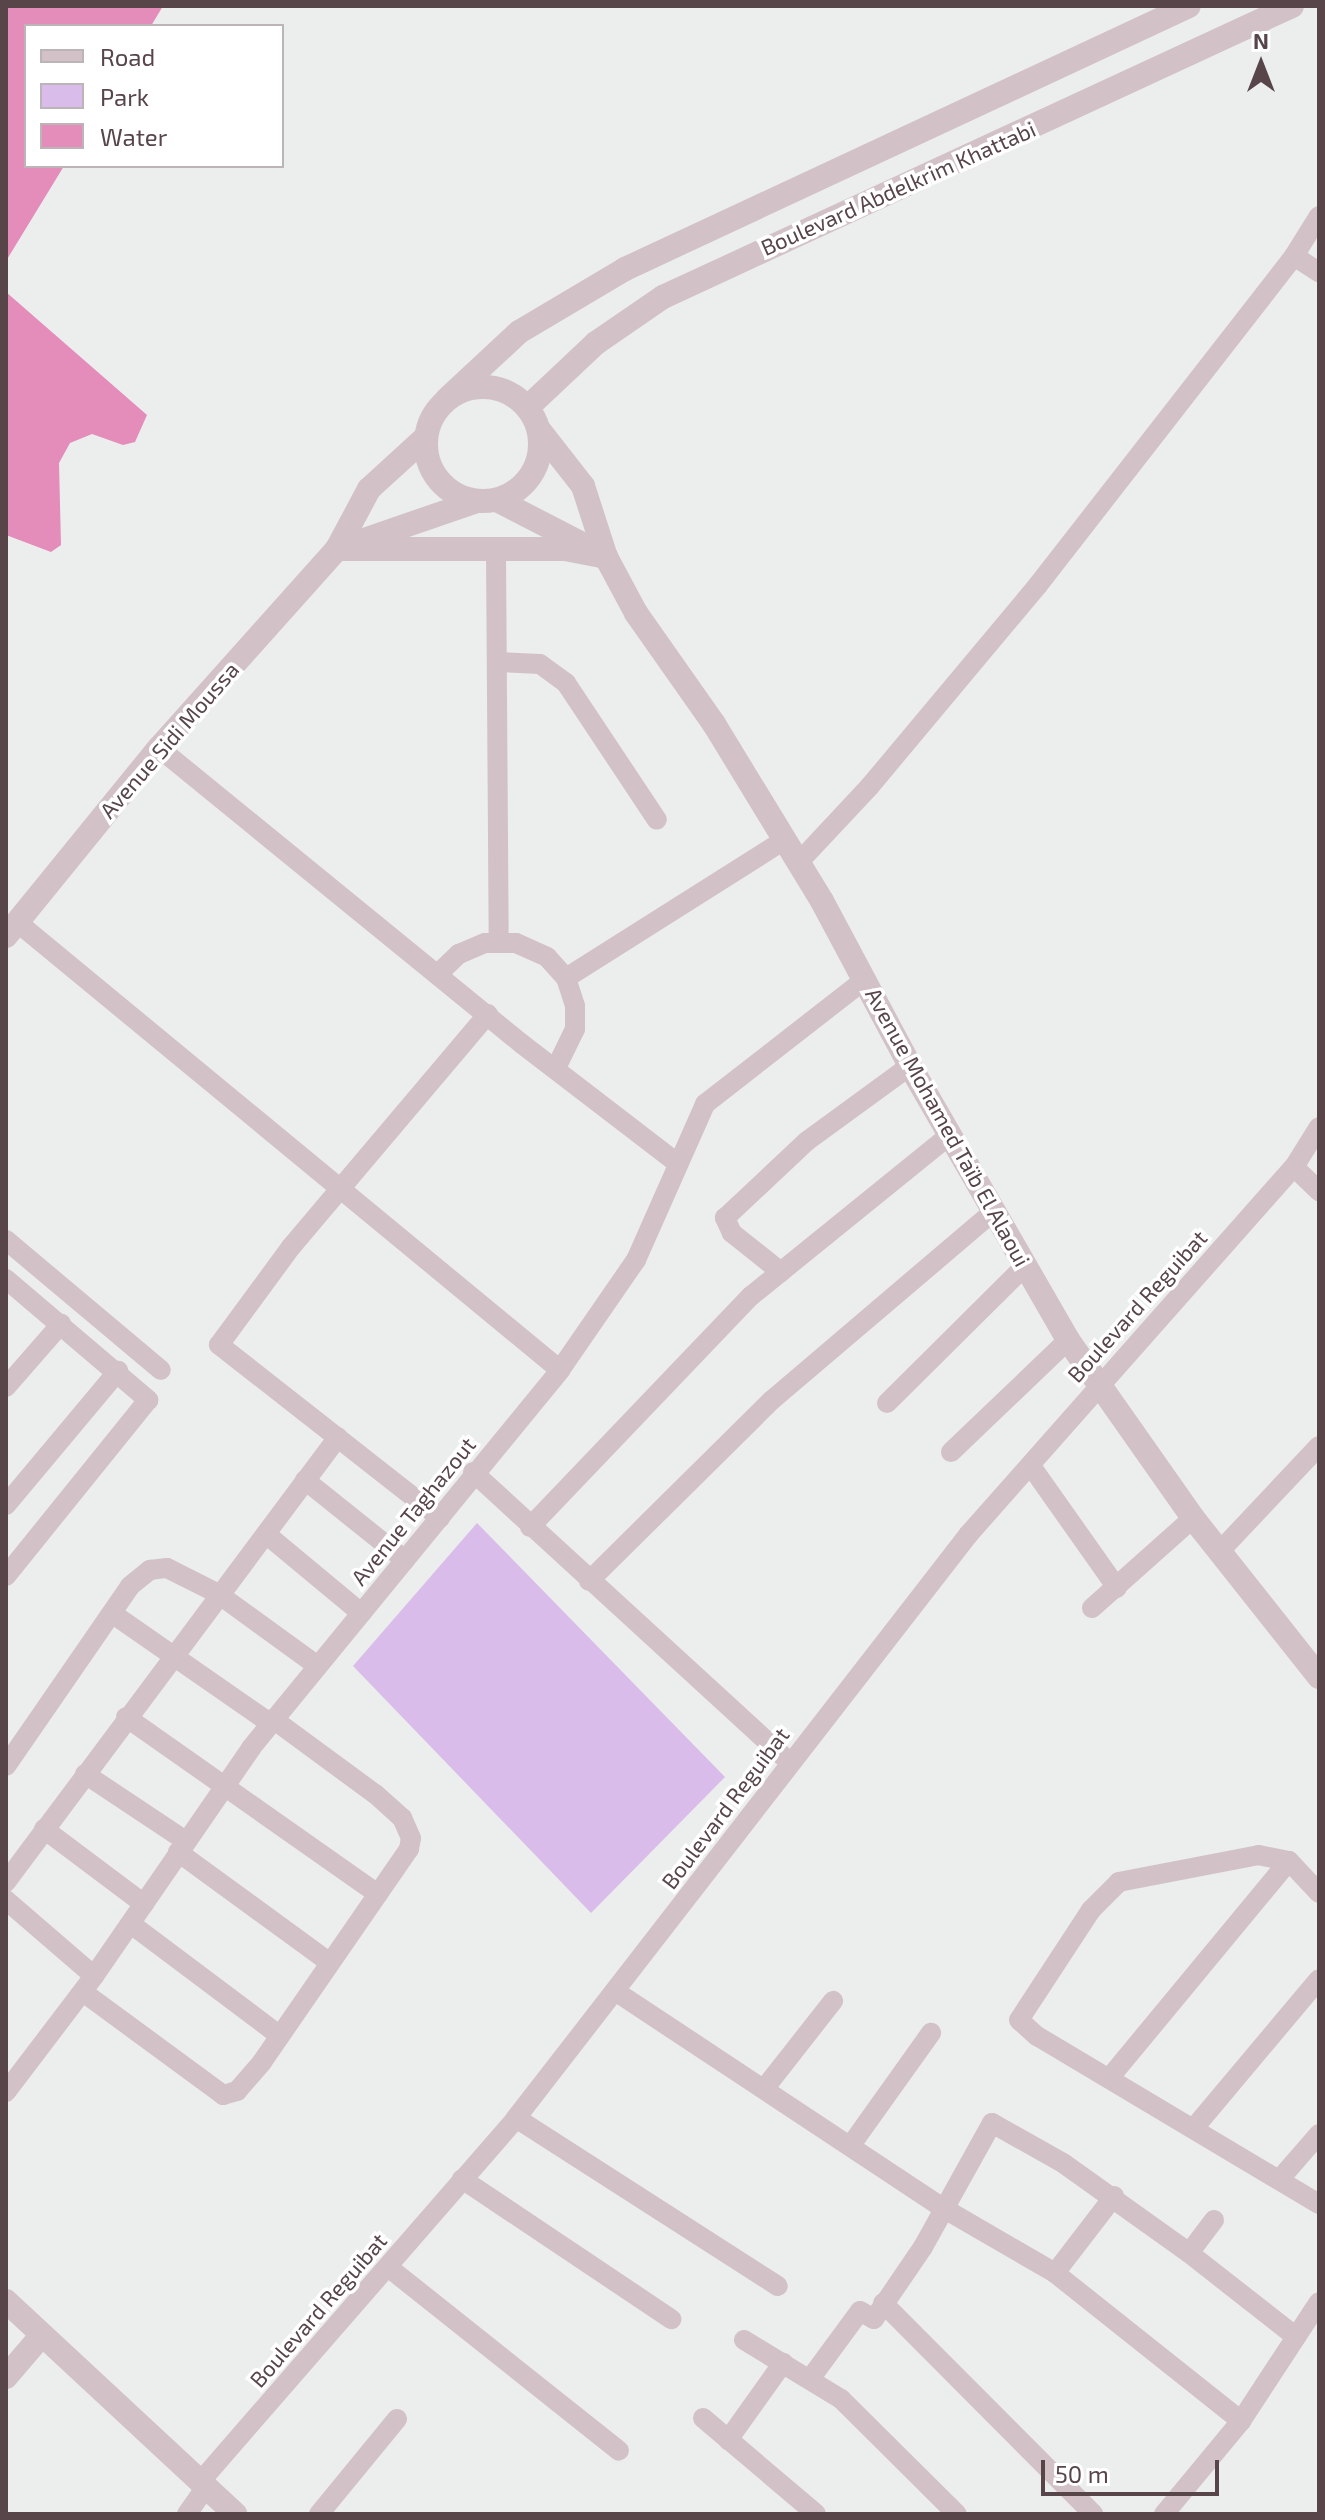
<!DOCTYPE html>
<html>
<head>
<meta charset="utf-8">
<style>
	body { margin:0 }
	#map { position:relative; width:1325px; height:2520px; overflow:hidden; background:#ebeeec; font-family:"Exo 2",sans-serif }
	div>[style] { position:absolute }
	.green>* { inset:0; background:#dabcea }
	.water>* { inset:0; background:#e48cba }
	.minor>* { height:20px; margin:-10px; padding:0 10px; transform-origin:10px; border-radius:10px; background:#d2c2c7 }
	.tertiary>* { height:24px; margin:-12px; padding:0 12px; transform-origin:12px; border-radius:12px; background:#d2c2c7 }
	.tertiary>.ring { margin:-12px; padding:0; box-sizing:content-box; background:none; border:24px solid #d2c2c7; border-radius:50% }
	span { translate:-50% -50%; white-space:nowrap; text-align:center; line-height:1.15; -webkit-text-stroke:7px #fff; paint-order:stroke }
	.street-label { font-size:22px; color:#57454a }
	.frame { position:absolute; inset:0; border:8px solid #57454a; pointer-events:none }
	.legend { position:absolute; left:24px; top:24px; width:260px; height:144px; box-sizing:border-box; background:#fff; border:2px solid #bcb5b7; margin:0; padding:10px 14px; list-style:none; font-size:24px; color:#57454a }
	.legend li { display:flex; align-items:center; gap:16px; height:40px }
	.legend b { width:40px; border:2px solid #bcb5b7 }
	.north { position:absolute; left:1221px; top:24px; width:80px; height:80px; -webkit-text-stroke:6px #fff; paint-order:stroke; rotate:0deg; font-size:22px; font-weight:700; line-height:32px; text-align:center; color:#57454a }
	.north::after { content:''; display:block; margin:auto; width:28px; height:36px; background:#57454a; clip-path:polygon(50% 0,100% 100%,50% 72%,0 100%) }
	.scale { position:absolute; left:1041px; top:2460px; width:178px; height:36px; box-sizing:border-box; border:4px solid #57454a; border-top:0; padding-left:10px; font-size:24px; line-height:28px; white-space:nowrap; color:#57454a; -webkit-text-stroke:6px #fff; paint-order:stroke }
</style>
</head>
<body>
<div id="map">
	<div class="green">
		<div style="clip-path:polygon(477px 1523px,725px 1777px,591px 1913px,353px 1666px)"></div>
	</div>
	<div class="water">
		<div style="clip-path:polygon(6px 6px,163px 6px,151px 26px,26px 26px,26px 166px,64px 166px,6px 261px)"></div>
		<div style="clip-path:polygon(6px 292px,147px 415px,135px 442px,123px 445px,92px 434px,70px 443px,59px 463px,61px 545px,51px 552px,6px 535px)"></div>
	</div>
	<div class="minor">
		<div style="left:1294px;top:256px;width:30px;rotate:33deg"></div>
		<div style="left:496px;top:552px;width:390px;rotate:89.6deg"></div>
		<div style="left:498px;top:662px;width:42px;rotate:2.7deg"></div>
		<div style="left:540px;top:664px;width:32px;rotate:36deg"></div>
		<div style="left:566px;top:683px;width:164px;rotate:56.4deg"></div>
		<div style="left:159px;top:748px;width:468px;rotate:39.2deg"></div>
		<div style="left:522px;top:1044px;width:194px;rotate:37.5deg"></div>
		<div style="left:798px;top:863px;width:105px;rotate:-46.9deg"></div>
		<div style="left:870px;top:786px;width:262px;rotate:-50.1deg"></div>
		<div style="left:1038px;top:585px;width:417px;rotate:-52.1deg"></div>
		<div style="left:1294px;top:256px;width:47px;rotate:-58deg"></div>
		<div style="left:17px;top:922px;width:704px;rotate:39.52deg"></div>
		<div style="left:439px;top:973px;width:28px;rotate:-44deg"></div>
		<div style="left:459px;top:954px;width:28px;rotate:-23deg"></div>
		<div style="left:485px;top:943px;width:31px"></div>
		<div style="left:516px;top:943px;width:34px;rotate:24deg"></div>
		<div style="left:547px;top:957px;width:28px;rotate:48deg"></div>
		<div style="left:566px;top:978px;width:29px;rotate:72deg"></div>
		<div style="left:575px;top:1006px;width:23px;rotate:90deg"></div>
		<div style="left:575px;top:1029px;width:43px;rotate:116deg"></div>
		<div style="left:566px;top:978px;width:257px;rotate:-32.3deg"></div>
		<div style="left:1294px;top:1167px;width:35px;rotate:44deg"></div>
		<div style="left:6px;top:1240px;width:202px;rotate:40deg"></div>
		<div style="left:781px;top:1272px;width:63px;rotate:-141.5deg"></div>
		<div style="left:732px;top:1233px;width:17px;rotate:-115deg"></div>
		<div style="left:725px;top:1218px;width:112px;rotate:-43.2deg"></div>
		<div style="left:807px;top:1141px;width:127px;rotate:-36.1deg"></div>
		<div style="left:6px;top:1279px;width:187px;rotate:40.4deg"></div>
		<div style="left:148px;top:1400px;width:226px;rotate:128.9deg"></div>
		<div style="left:6px;top:1387px;width:84px;rotate:-48.9deg"></div>
		<div style="left:887px;top:1403px;width:196px;rotate:-44.8deg"></div>
		<div style="left:951px;top:1452px;width:162px;rotate:-43.7deg"></div>
		<div style="left:1031px;top:1466px;width:149px;rotate:54.8deg"></div>
		<div style="left:473px;top:1472px;width:430px;rotate:42.5deg"></div>
		<div style="left:305px;top:1480px;width:128px;rotate:38.7deg"></div>
		<div style="left:6px;top:1505px;width:175px;rotate:-50.1deg"></div>
		<div style="left:440px;top:1518px;width:281px;rotate:-141.9deg"></div>
		<div style="left:219px;top:1345px;width:122px;rotate:-53.7deg"></div>
		<div style="left:291px;top:1247px;width:305px;rotate:-49.8deg"></div>
		<div style="left:530px;top:1527px;width:320px;rotate:-46.3deg"></div>
		<div style="left:751px;top:1296px;width:257px;rotate:-39deg"></div>
		<div style="left:266px;top:1534px;width:124px;rotate:39.7deg"></div>
		<div style="left:1220px;top:1551px;width:144px;rotate:-46.7deg"></div>
		<div style="left:589px;top:1581px;width:257px;rotate:-44.7deg"></div>
		<div style="left:772px;top:1400px;width:292px;rotate:-40.4deg"></div>
		<div style="left:1092px;top:1608px;width:135px;rotate:-41.7deg"></div>
		<div style="left:113px;top:1614px;width:191px;rotate:34.8deg"></div>
		<div style="left:126px;top:1717px;width:308px;rotate:35.1deg"></div>
		<div style="left:6px;top:1766px;width:219px;rotate:-55.4deg"></div>
		<div style="left:130px;top:1586px;width:26px;rotate:-39deg"></div>
		<div style="left:150px;top:1570px;width:17px;rotate:-7deg"></div>
		<div style="left:167px;top:1568px;width:56px;rotate:26.6deg"></div>
		<div style="left:217px;top:1593px;width:122px;rotate:36deg"></div>
		<div style="left:85px;top:1774px;width:121px;rotate:33.6deg"></div>
		<div style="left:44px;top:1829px;width:125px;rotate:36.9deg"></div>
		<div style="left:178px;top:1852px;width:188px;rotate:36.1deg"></div>
		<div style="left:6px;top:1882px;width:555px;rotate:-53.27deg"></div>
		<div style="left:1319px;top:1893px;width:44px;rotate:-133.2deg"></div>
		<div style="left:1289px;top:1861px;width:31px;rotate:-169deg"></div>
		<div style="left:1259px;top:1855px;width:143px;rotate:169.1deg"></div>
		<div style="left:1119px;top:1882px;width:40px;rotate:135deg"></div>
		<div style="left:1091px;top:1910px;width:131px;rotate:123.2deg"></div>
		<div style="left:1019px;top:2020px;width:24px;rotate:42deg"></div>
		<div style="left:1037px;top:2036px;width:328px;rotate:30.8deg"></div>
		<div style="left:6px;top:1900px;width:116px;rotate:40.8deg"></div>
		<div style="left:131px;top:1924px;width:186px;rotate:36.9deg"></div>
		<div style="left:615px;top:1991px;width:393px;rotate:33.5deg"></div>
		<div style="left:943px;top:2208px;width:129px;rotate:30.1deg"></div>
		<div style="left:1055px;top:2273px;width:238px;rotate:38.5deg"></div>
		<div style="left:83px;top:1992px;width:174px;rotate:36.3deg"></div>
		<div style="left:223px;top:2095px;width:15px;rotate:-16deg"></div>
		<div style="left:237px;top:2091px;width:38px;rotate:-49deg"></div>
		<div style="left:262px;top:2062px;width:259px;rotate:-55.4deg"></div>
		<div style="left:409px;top:1849px;width:11px;rotate:-80deg"></div>
		<div style="left:411px;top:1838px;width:22px;rotate:-114deg"></div>
		<div style="left:402px;top:1818px;width:36px;rotate:-138deg"></div>
		<div style="left:375px;top:1794px;width:127px;rotate:-143.7deg"></div>
		<div style="left:1111px;top:2076px;width:279px;rotate:-50.4deg"></div>
		<div style="left:764px;top:2089px;width:112px;rotate:-51.9deg"></div>
		<div style="left:6px;top:2092px;width:146px;rotate:-52.8deg"></div>
		<div style="left:94px;top:1976px;width:277px;rotate:-55.4deg"></div>
		<div style="left:251px;top:1748px;width:488px;rotate:-50.7deg"></div>
		<div style="left:560px;top:1370px;width:134px;rotate:-55.4deg"></div>
		<div style="left:636px;top:1260px;width:171px;rotate:-66.1deg"></div>
		<div style="left:705px;top:1104px;width:202px;rotate:-37.9deg"></div>
		<div style="left:516px;top:2118px;width:311px;rotate:32.7deg"></div>
		<div style="left:1194px;top:2128px;width:194px;rotate:-50deg"></div>
		<div style="left:851px;top:2145px;width:138px;rotate:-54.5deg"></div>
		<div style="left:462px;top:2179px;width:252px;rotate:33.8deg"></div>
		<div style="left:1279px;top:2180px;width:61px;rotate:-49deg"></div>
		<div style="left:1214px;top:2220px;width:41px;rotate:127.1deg"></div>
		<div style="left:1189px;top:2253px;width:136px;rotate:38.1deg"></div>
		<div style="left:388px;top:2267px;width:295px;rotate:38.5deg"></div>
		<div style="left:1055px;top:2273px;width:97px;rotate:-52.5deg"></div>
		<div style="left:883px;top:2303px;width:298px;rotate:45.1deg"></div>
		<div style="left:744px;top:2340px;width:114px;rotate:31.3deg"></div>
		<div style="left:841px;top:2399px;width:163px;rotate:44.8deg"></div>
		<div style="left:810px;top:2379px;width:84px;rotate:-53.7deg"></div>
		<div style="left:860px;top:2311px;width:16px;rotate:30deg"></div>
		<div style="left:874px;top:2319px;width:87px;rotate:-55.8deg"></div>
		<div style="left:923px;top:2247px;width:142px;rotate:-60.9deg"></div>
		<div style="left:992px;top:2123px;width:81px;rotate:29.4deg"></div>
		<div style="left:1063px;top:2163px;width:155px;rotate:35.5deg"></div>
		<div style="left:703px;top:2418px;width:148px;rotate:40.3deg"></div>
		<div style="left:728px;top:2440px;width:95px;rotate:-54.5deg"></div>
		<div style="left:200px;top:2482px;width:482px;rotate:-49deg"></div>
		<div style="left:516px;top:2118px;width:738px;rotate:-52.21deg"></div>
		<div style="left:968px;top:1535px;width:492px;rotate:-48.5deg"></div>
		<div style="left:1294px;top:1167px;width:47px;rotate:-58deg"></div>
		<div style="left:187px;top:2514px;width:33px;rotate:-55deg"></div>
		<div style="left:319px;top:2514px;width:123px;rotate:-50.6deg"></div>
		<div style="left:1164px;top:2514px;width:121px;rotate:-50.4deg"></div>
		<div style="left:1241px;top:2421px;width:142px;rotate:-56.8deg"></div>
	</div>
	<div class="tertiary">
		<div class="ring" style="left:426px;top:387px;width:90px;height:90px"></div>
		<div style="left:447px;top:399px;width:98px;rotate:-42.9deg"></div>
		<div style="left:519px;top:332px;width:123px;rotate:-30.7deg"></div>
		<div style="left:625px;top:269px;width:622px;rotate:-25deg"></div>
		<div style="left:528px;top:407px;width:93px;rotate:-43.3deg"></div>
		<div style="left:596px;top:343px;width:81px;rotate:-34.5deg"></div>
		<div style="left:663px;top:297px;width:693px;rotate:-24.83deg"></div>
		<div style="left:540px;top:431px;width:70px;rotate:52deg"></div>
		<div style="left:583px;top:486px;width:75px;rotate:72.1deg"></div>
		<div style="left:606px;top:557px;width:64px;rotate:61.8deg"></div>
		<div style="left:636px;top:613px;width:136px;rotate:54.9deg"></div>
		<div style="left:714px;top:724px;width:207px;rotate:58.6deg"></div>
		<div style="left:822px;top:901px;width:187px;rotate:61.9deg"></div>
		<div style="left:910px;top:1066px;width:316px;rotate:60deg"></div>
		<div style="left:1068px;top:1340px;width:218px;rotate:54.9deg"></div>
		<div style="left:1193px;top:1518px;width:203px;rotate:51.6deg"></div>
		<div style="left:497px;top:500px;width:105px;rotate:27.3deg"></div>
		<div style="left:358px;top:542px;width:126px;rotate:-19deg"></div>
		<div style="left:337px;top:549px;width:228px"></div>
		<div style="left:565px;top:549px;width:42px;rotate:11deg"></div>
		<div style="left:6px;top:936px;width:242px;rotate:-50.9deg"></div>
		<div style="left:159px;top:748px;width:267px;rotate:-48.2deg"></div>
		<div style="left:337px;top:549px;width:68px;rotate:-61.9deg"></div>
		<div style="left:369px;top:489px;width:77px;rotate:-42.4deg"></div>
		<div style="left:6px;top:2301px;width:313px;rotate:42.9deg"></div>
		<div style="left:6px;top:2377px;width:54px;rotate:-49.5deg"></div>
	</div>
	<div class="street-label">
		<span style="left:898px;top:188px;rotate:-24deg">Boulevard Abdelkrim Khattabi</span>
		<span style="left:169px;top:740px;rotate:-49deg">Avenue Sidi Moussa</span>
		<span style="left:948px;top:1127px;rotate:61deg">Avenue Mohamed Taïb El Alaoui</span>
		<span style="left:1137px;top:1306px;rotate:-48deg">Boulevard Reguibat</span>
		<span style="left:413px;top:1511px;rotate:-51deg">Avenue Taghazout</span>
		<span style="left:725px;top:1808px;rotate:-53deg">Boulevard Reguibat</span>
		<span style="left:318px;top:2310px;rotate:-49deg">Boulevard Reguibat</span>
	</div>
	<div class="frame"></div>
	<ul class="legend">
	<li><b style="height:10px;background:#d2c2c7"></b>Road</li>
	<li><b style="height:22px;background:#dabcea"></b>Park</li>
	<li><b style="height:22px;background:#e48cba"></b>Water</li>
	</ul>
	<div class="north">N</div>
	<div class="scale">50 m</div>
</div>
</body>
</html>
